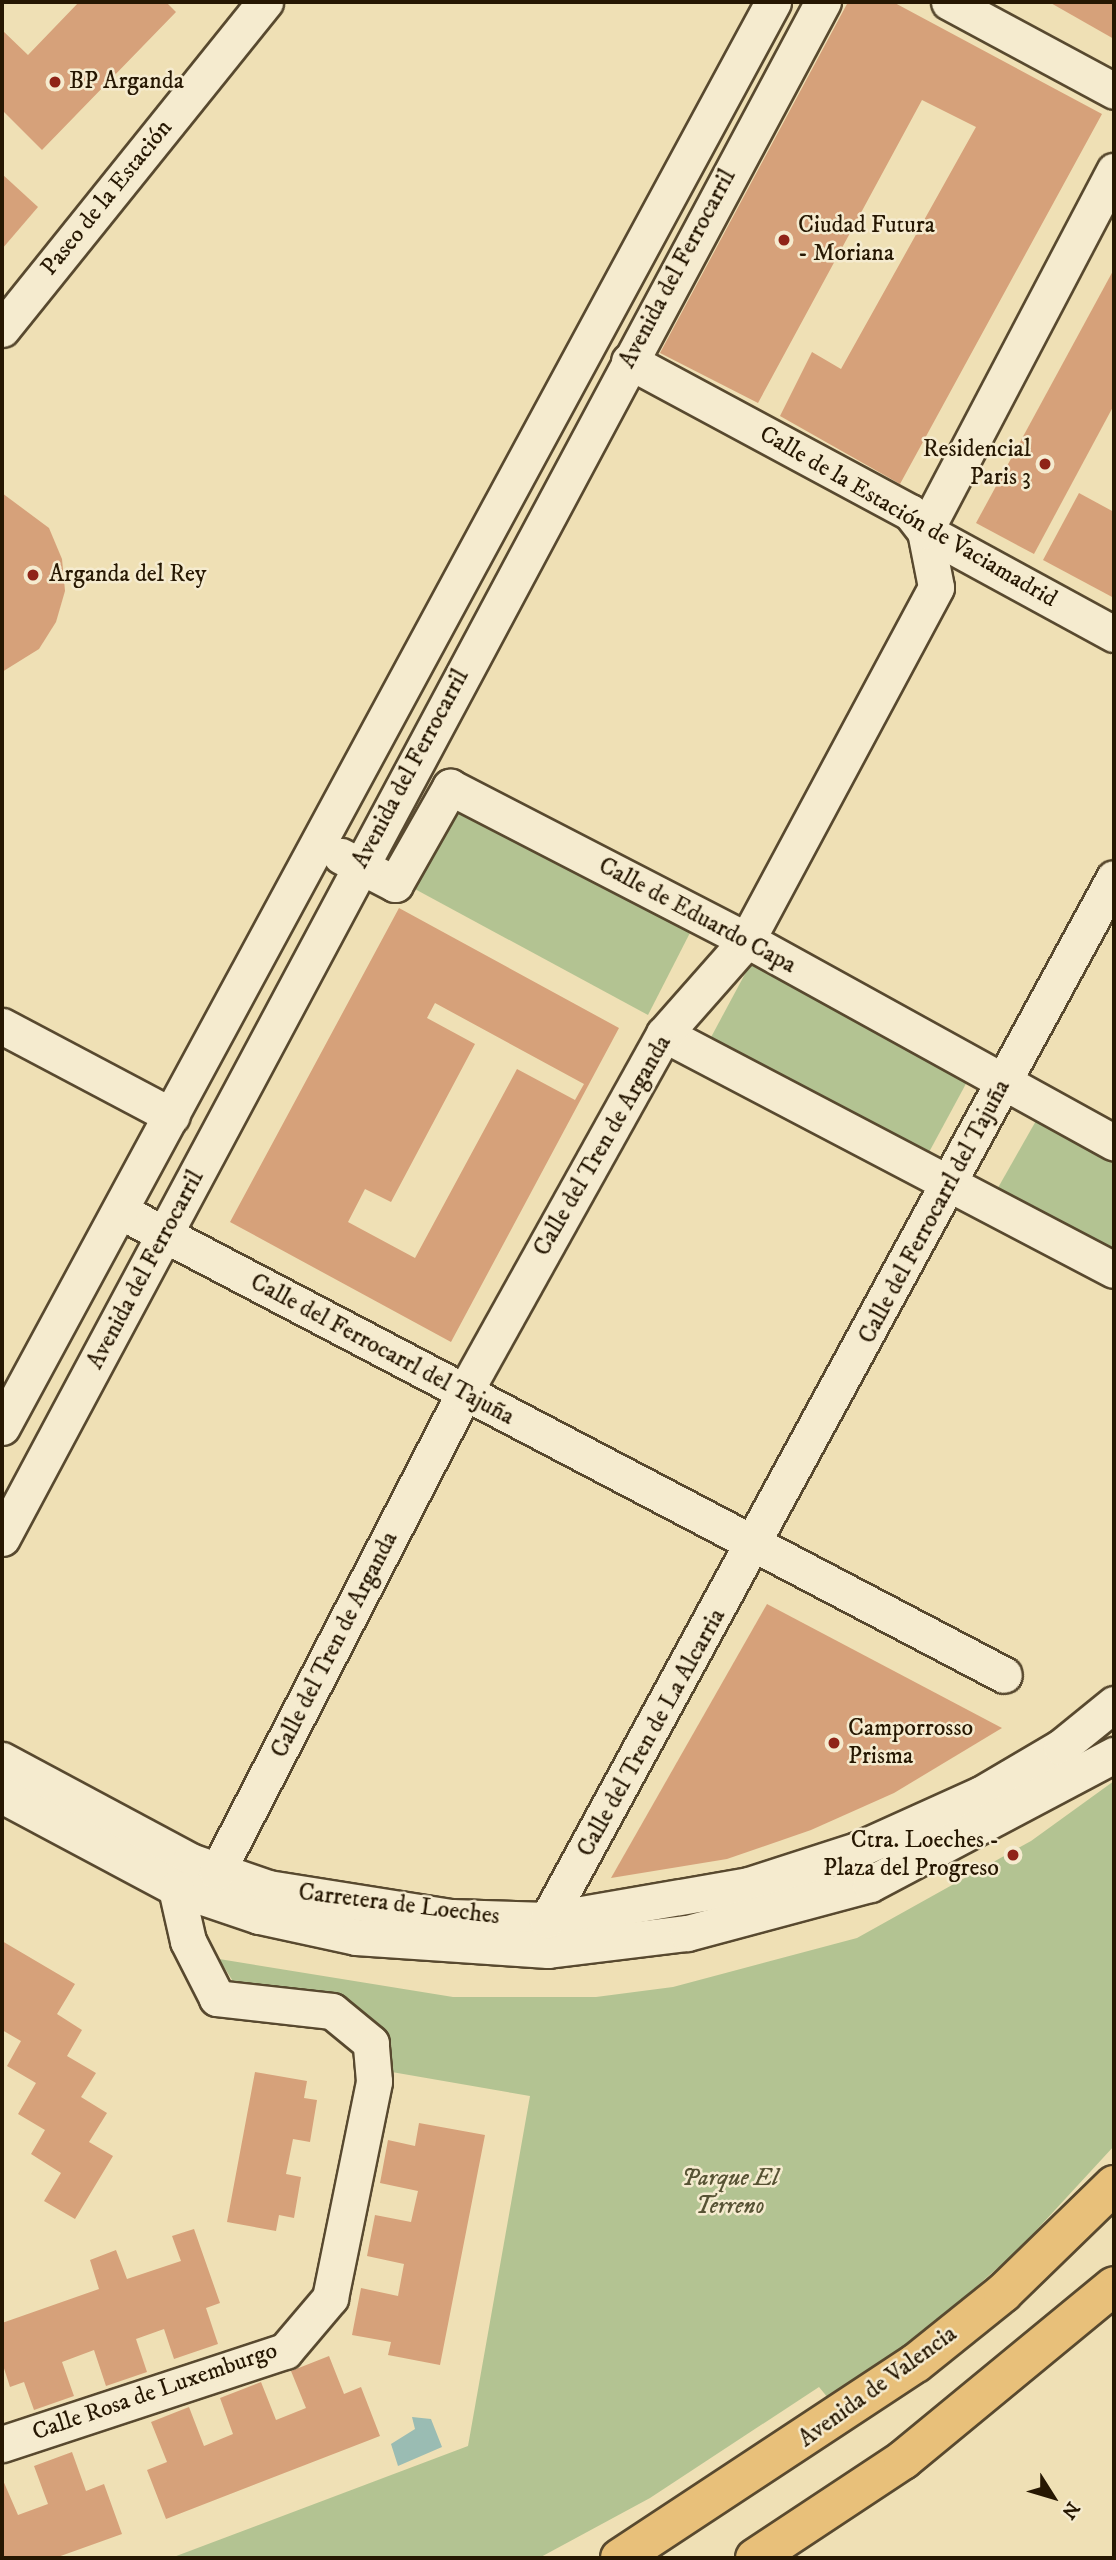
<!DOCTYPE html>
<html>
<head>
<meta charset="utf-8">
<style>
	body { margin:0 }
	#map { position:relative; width:1116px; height:2560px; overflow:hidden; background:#efe0b5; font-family:"IM FELL DW Pica",serif }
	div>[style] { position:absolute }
	.green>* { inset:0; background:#b3c392 }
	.water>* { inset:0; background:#9abcb3 }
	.building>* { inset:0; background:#d6a17a }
	.roads { filter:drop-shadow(2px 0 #58492f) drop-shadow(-2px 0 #58492f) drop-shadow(0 2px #58492f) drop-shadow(0 -2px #58492f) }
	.street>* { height:35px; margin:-17.5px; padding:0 17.5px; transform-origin:17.5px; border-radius:17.5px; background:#f5ebcf }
	.highway>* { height:38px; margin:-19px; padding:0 19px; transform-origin:19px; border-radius:19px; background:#e8c07a }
	.dots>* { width:19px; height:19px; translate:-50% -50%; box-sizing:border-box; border:4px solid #f5ebcf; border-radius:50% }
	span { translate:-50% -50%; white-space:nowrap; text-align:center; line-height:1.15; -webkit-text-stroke:5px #f5ebcf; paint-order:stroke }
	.poi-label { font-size:24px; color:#261702 }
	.left { translate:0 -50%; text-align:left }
	.right { translate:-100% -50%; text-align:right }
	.street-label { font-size:24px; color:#261702 }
	.park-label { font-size:24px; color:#575334; font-style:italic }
	.frame { position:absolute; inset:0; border:4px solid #261702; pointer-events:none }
	.north { position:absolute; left:1018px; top:2462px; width:70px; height:70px; -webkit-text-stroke:5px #f5ebcf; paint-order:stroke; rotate:127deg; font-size:19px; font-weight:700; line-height:28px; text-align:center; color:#261702 }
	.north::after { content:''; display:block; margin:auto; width:24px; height:32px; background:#261702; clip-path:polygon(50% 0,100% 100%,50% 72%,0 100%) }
</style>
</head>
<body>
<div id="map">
	<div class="green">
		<div style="clip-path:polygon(460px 800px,694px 925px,648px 1015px,413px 888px)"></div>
		<div style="clip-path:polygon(753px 959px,968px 1080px,928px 1154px,709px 1041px)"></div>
		<div style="clip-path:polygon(1041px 1112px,1114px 1150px,1114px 1257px,995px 1193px)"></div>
		<div style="clip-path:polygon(1114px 1781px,1114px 2146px,1019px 2249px,909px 2346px,833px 2404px,819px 2387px,650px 2498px,539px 2558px,171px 2558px,468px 2446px,530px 2096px,386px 2071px,380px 2033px,356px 2007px,234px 1983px,219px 1959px,453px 1997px,596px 1997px,673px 1987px,857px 1938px,1031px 1841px)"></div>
	</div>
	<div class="water">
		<div style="clip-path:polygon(412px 2417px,431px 2419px,442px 2447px,398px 2466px,391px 2444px,415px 2429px)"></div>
	</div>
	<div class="building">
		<div style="clip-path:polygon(79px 2px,166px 2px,176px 12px,42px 150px,2px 110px,2px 30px,28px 55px)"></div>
		<div style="clip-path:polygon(848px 2px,893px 2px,1102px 114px,900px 484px,780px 416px,812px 352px,841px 369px,976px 127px,922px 100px,758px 403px,660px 353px)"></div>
		<div style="clip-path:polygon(1049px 2px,1114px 2px,1114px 39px)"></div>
		<div style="clip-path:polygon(2px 174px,38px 207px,2px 249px)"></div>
		<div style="clip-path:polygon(1114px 269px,1114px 405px,1034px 554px,976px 523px)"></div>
		<div style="clip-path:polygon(2px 493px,49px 528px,62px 559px,65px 591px,56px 622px,39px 649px,2px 672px)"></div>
		<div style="clip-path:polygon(1079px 493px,1114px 512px,1114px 598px,1043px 560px)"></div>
		<div style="clip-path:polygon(evenodd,399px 908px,619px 1028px,451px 1342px,230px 1222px,399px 908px,435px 1003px,584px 1084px,575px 1100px,517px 1069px,415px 1258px,348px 1222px,365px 1189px,391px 1202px,475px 1044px,427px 1018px,435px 1003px)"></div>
		<div style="clip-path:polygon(767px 1604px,1002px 1728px,894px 1793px,811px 1830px,727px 1859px,611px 1878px)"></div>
		<div style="clip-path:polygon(2px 1941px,75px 1984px,57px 2014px,82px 2030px,67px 2056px,96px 2073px,81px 2097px,107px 2113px,89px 2142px,113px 2156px,75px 2219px,44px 2201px,61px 2173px,31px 2154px,45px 2130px,18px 2114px,36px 2083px,7px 2066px,21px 2041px,2px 2030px)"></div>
		<div style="clip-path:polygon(255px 2072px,307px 2081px,304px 2098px,317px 2100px,310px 2142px,293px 2139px,286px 2174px,301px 2177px,294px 2218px,279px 2215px,276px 2231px,227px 2222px)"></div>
		<div style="clip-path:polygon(419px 2123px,485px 2135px,440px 2365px,388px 2355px,391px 2342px,352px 2335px,361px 2288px,398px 2296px,404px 2264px,367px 2256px,375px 2215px,411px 2222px,418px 2191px,380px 2183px,388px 2140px,415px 2146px)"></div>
		<div style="clip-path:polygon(194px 2229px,220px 2303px,206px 2308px,218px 2344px,174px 2359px,164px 2329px,136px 2339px,147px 2372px,106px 2386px,94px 2350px,62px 2362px,74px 2396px,34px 2410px,24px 2382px,10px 2387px,2px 2362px,2px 2323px,99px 2289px,90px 2260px,116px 2250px,127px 2279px,181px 2261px,172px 2236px)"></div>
		<div style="clip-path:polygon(329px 2356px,344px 2394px,361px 2387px,380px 2436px,166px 2519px,147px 2470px,167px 2462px,151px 2422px,189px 2407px,204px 2446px,233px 2434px,220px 2398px,261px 2382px,276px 2420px,306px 2408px,291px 2371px)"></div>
		<div style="clip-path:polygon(72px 2452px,86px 2491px,104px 2484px,122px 2534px,55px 2558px,2px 2558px,2px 2478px,18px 2515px,48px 2504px,34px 2466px)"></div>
	</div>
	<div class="roads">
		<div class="street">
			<div style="left:949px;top:2px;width:187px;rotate:28.3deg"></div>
			<div style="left:2px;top:329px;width:420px;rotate:-51.2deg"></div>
			<div style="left:629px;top:361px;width:319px;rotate:28.3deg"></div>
			<div style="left:910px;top:512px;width:24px;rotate:52deg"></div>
			<div style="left:925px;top:531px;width:215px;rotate:28.6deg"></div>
			<div style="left:341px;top:856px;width:61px;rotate:27.4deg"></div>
			<div style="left:395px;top:884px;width:112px;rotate:-60.4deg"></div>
			<div style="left:450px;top:787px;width:334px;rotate:27.3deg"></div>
			<div style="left:747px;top:940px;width:419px;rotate:28.9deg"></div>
			<div style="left:2px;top:1026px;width:192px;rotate:27.9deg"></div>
			<div style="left:664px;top:1034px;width:508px;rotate:27.67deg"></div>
			<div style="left:120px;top:1211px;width:998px;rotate:27.69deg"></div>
			<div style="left:2px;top:1427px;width:1620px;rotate:-61.58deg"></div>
			<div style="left:2px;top:1538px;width:1742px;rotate:-61.88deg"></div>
			<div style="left:2px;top:1760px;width:213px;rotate:28.2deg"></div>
			<div style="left:190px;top:1861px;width:83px;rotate:19.1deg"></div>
			<div style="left:268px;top:1888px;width:185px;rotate:9deg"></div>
			<div style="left:451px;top:1917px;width:96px;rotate:1.8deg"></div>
			<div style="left:547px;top:1920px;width:205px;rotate:-9.8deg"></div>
			<div style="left:749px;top:1885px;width:114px;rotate:-18deg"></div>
			<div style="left:857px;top:1850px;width:136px;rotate:-24.3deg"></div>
			<div style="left:981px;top:1794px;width:93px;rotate:-30.4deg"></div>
			<div style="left:1061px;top:1747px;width:68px;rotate:-39.1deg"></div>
			<div style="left:2px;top:1795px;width:197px;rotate:28.1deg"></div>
			<div style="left:176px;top:1888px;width:88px;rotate:18.6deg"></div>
			<div style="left:259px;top:1916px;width:99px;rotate:12.2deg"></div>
			<div style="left:356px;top:1937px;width:192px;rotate:3.9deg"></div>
			<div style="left:548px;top:1950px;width:140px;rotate:-7deg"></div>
			<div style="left:687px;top:1933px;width:189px;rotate:-15deg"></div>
			<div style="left:870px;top:1884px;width:276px;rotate:-27.9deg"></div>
			<div style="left:217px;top:1872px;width:537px;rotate:-62.72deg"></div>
			<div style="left:463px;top:1395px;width:413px;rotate:-60.9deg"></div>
			<div style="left:664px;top:1034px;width:125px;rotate:-48.6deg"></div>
			<div style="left:747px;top:940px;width:400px;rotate:-61.8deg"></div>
			<div style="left:936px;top:587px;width:57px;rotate:-101.1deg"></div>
			<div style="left:925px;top:531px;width:407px;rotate:-62.3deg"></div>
			<div style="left:547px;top:1920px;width:1186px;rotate:-61.45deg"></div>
			<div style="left:2px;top:2444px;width:298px;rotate:-18.2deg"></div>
			<div style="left:285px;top:2351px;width:70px;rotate:-49.7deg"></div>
			<div style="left:330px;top:2298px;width:221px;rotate:-78.5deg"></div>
			<div style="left:374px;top:2081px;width:38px;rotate:-95deg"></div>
			<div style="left:371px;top:2043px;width:50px;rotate:-140.6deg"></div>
			<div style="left:332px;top:2011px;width:116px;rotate:-173.6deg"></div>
			<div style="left:217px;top:1998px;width:64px;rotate:-117deg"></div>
			<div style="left:188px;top:1941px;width:54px;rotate:-102.8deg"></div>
		</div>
		<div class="highway">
			<div style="left:620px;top:2558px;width:354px;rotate:-33.4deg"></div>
			<div style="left:916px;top:2363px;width:112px;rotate:-38.8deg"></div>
			<div style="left:1003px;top:2293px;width:155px;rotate:-44.2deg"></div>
			<div style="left:755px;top:2558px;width:178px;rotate:-33.5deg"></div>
			<div style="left:903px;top:2460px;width:273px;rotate:-39.5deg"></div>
		</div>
	</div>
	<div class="dots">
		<div style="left:55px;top:82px;background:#8f2418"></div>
		<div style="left:784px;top:240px;background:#8f2418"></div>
		<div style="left:1045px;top:464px;background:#8f2418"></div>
		<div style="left:33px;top:575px;background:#8f2418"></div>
		<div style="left:834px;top:1743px;background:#8f2418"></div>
		<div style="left:1013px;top:1855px;background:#8f2418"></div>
	</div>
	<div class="poi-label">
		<span class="left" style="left:69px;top:82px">BP Arganda</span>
		<span class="left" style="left:798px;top:240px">Ciudad Futura<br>- Moriana</span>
		<span class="right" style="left:1031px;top:464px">Residencial<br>Paris 3</span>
		<span class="left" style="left:49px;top:575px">Arganda del Rey</span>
		<span class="left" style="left:848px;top:1743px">Camporrosso<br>Prisma</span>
		<span class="right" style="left:999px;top:1855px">Ctra. Loeches -<br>Plaza del Progreso</span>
	</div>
	<div class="street-label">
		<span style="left:107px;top:198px;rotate:-51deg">Paseo de la Estación</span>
		<span style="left:678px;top:269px;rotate:-62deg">Avenida del Ferrocarril</span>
		<span style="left:908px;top:517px;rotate:30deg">Calle de la Estación de Vaciamadrid</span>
		<span style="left:411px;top:769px;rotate:-62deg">Avenida del Ferrocarril</span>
		<span style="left:697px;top:916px;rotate:28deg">Calle de Eduardo Capa</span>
		<span style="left:603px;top:1146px;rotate:-60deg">Calle del Tren de Arganda</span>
		<span style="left:935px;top:1212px;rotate:-62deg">Calle del Ferrocarrl del Tajuña</span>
		<span style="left:146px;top:1270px;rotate:-62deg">Avenida del Ferrocarril</span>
		<span style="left:382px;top:1350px;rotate:28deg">Calle del Ferrocarrl del Tajuña</span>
		<span style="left:335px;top:1645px;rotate:-63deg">Calle del Tren de Arganda</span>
		<span style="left:652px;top:1733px;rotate:-61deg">Calle del Tren de La Alcarria</span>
		<span style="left:399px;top:1905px;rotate:7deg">Carretera de Loeches</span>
		<span style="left:878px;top:2387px;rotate:-36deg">Avenida de Valencia</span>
		<span style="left:155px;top:2392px;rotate:-19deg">Calle Rosa de Luxemburgo</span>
	</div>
	<div class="park-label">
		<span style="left:730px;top:2193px">Parque El<br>Terreno</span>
	</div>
	<div class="frame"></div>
	<div class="north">N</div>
</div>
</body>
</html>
